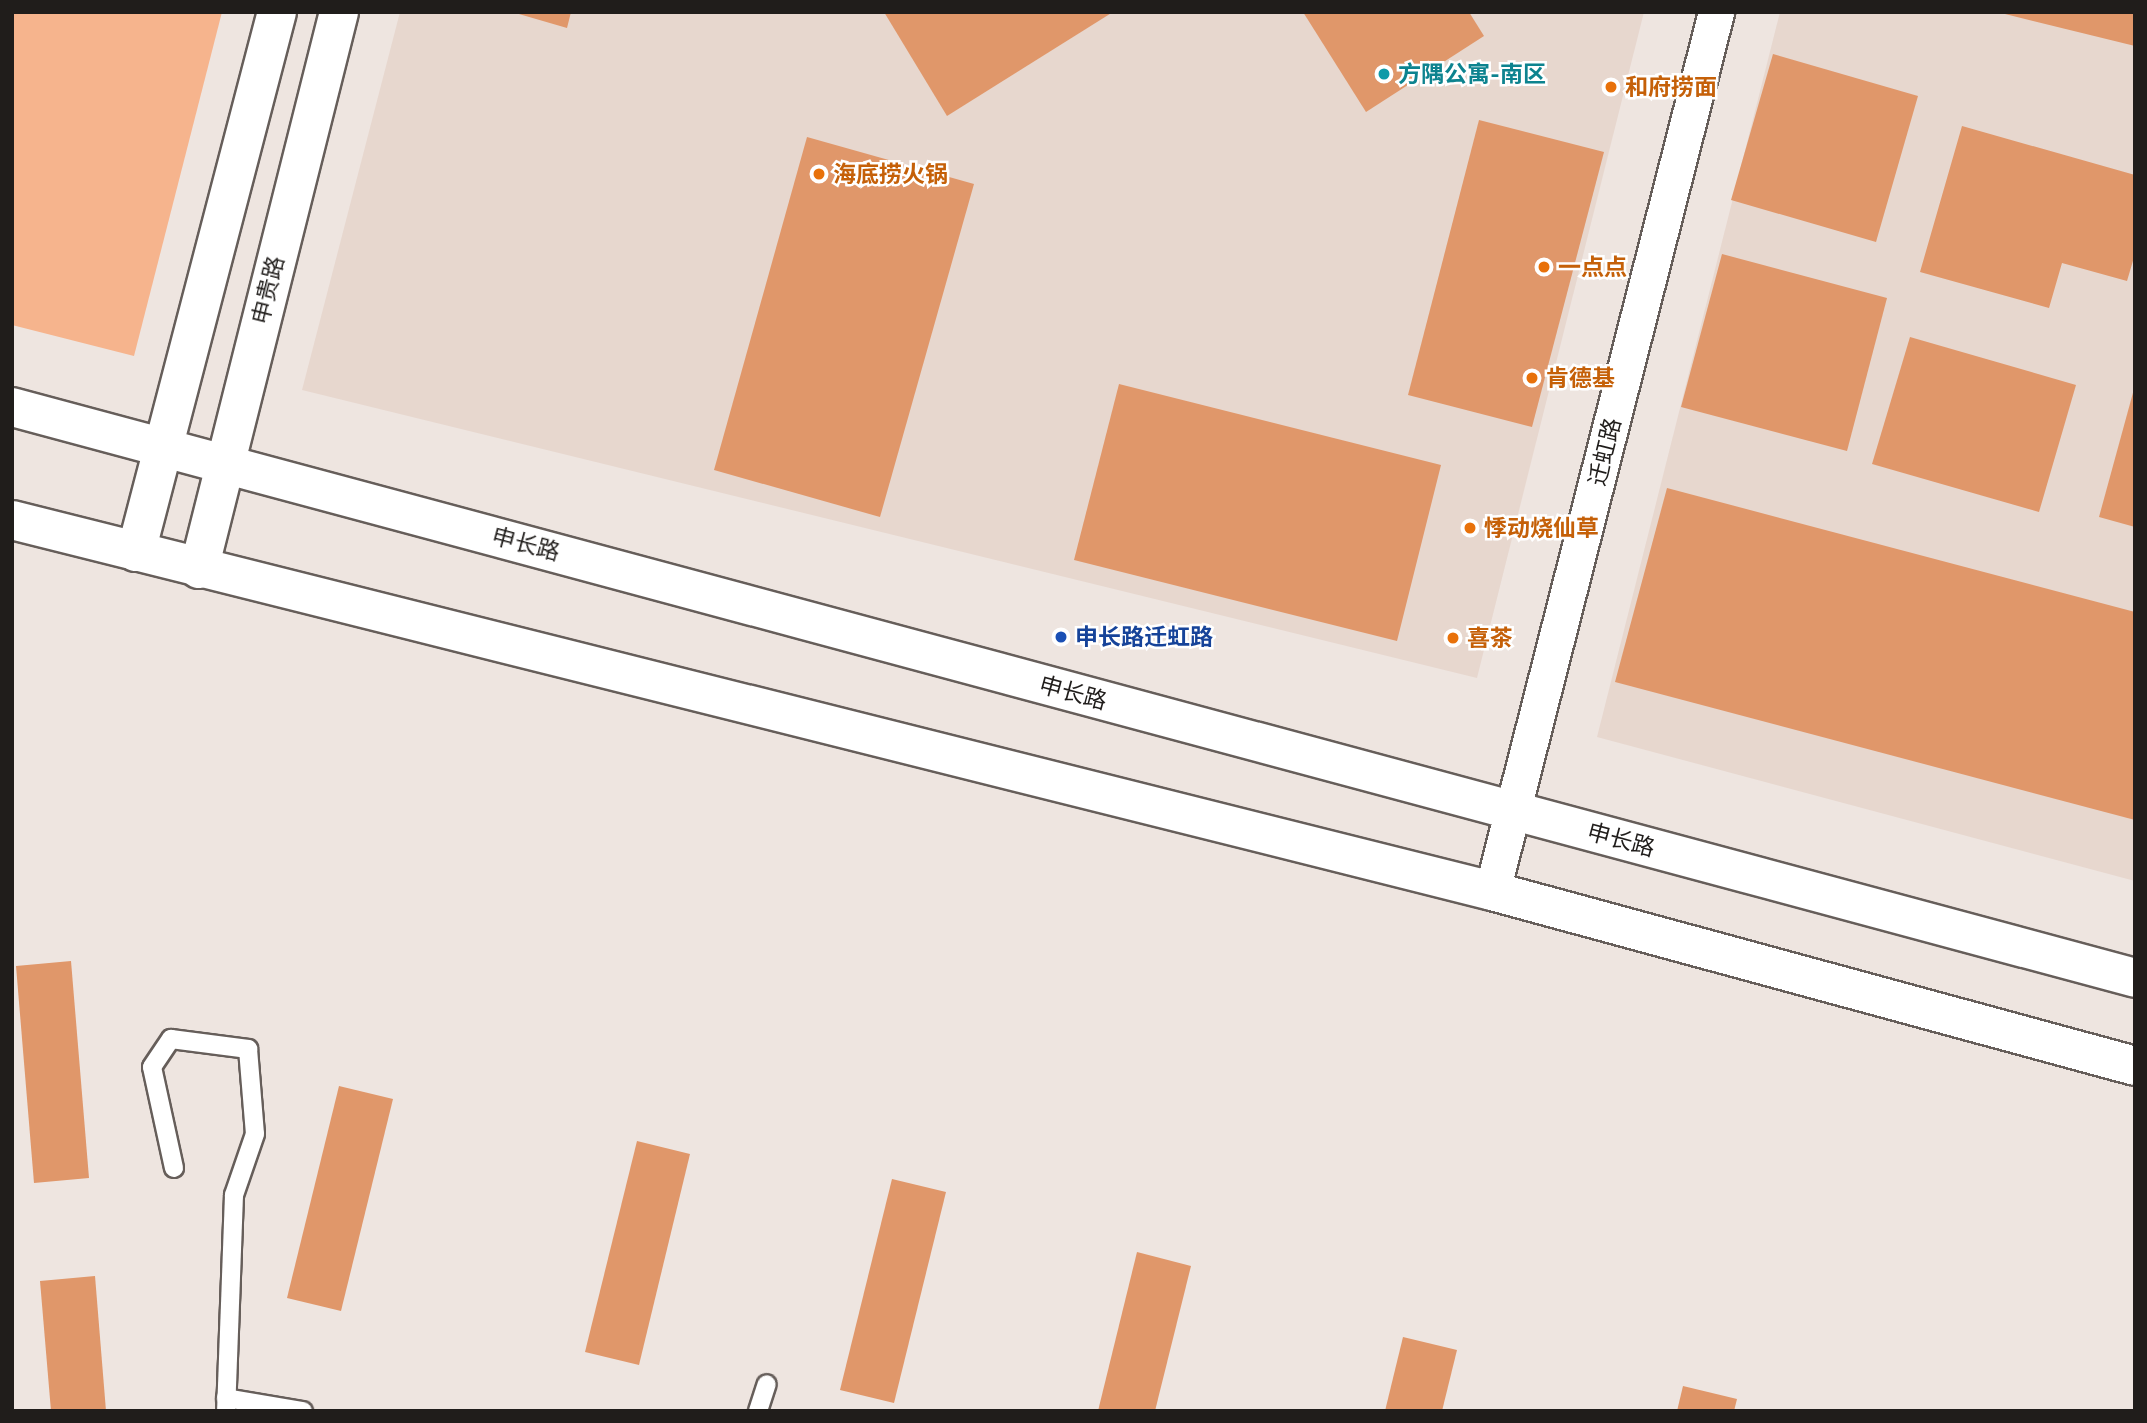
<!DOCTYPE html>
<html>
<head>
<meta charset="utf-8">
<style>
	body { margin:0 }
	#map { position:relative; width:2147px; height:1423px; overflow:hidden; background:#eee5e0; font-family:"Space Grotesk","Noto Sans SC",sans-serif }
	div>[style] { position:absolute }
	.built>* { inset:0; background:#e7d7ce }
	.green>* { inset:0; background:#f6b48d }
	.building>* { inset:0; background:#e0976a }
	.roads { filter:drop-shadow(2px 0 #665e5a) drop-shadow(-2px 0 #665e5a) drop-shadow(0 2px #665e5a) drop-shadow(0 -2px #665e5a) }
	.lane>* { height:18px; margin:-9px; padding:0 9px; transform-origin:9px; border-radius:9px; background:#fff }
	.street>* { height:35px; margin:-17.5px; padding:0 17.5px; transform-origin:17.5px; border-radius:17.5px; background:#fff }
	.secondary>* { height:38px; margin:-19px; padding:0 19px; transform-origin:19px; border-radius:19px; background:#fff }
	.dots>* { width:19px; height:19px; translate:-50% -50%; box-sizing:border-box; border:4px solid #fff; border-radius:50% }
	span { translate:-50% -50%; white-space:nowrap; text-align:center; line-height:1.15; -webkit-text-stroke:5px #fff; paint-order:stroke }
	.culture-label { font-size:23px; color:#0d838f; font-weight:700 }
	.left { translate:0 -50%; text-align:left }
	.food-label { font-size:23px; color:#c56008; font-weight:700 }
	.street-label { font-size:23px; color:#201d1b }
	.transit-label { font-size:23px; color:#164399; font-weight:700 }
	.frame { position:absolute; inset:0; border:14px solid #201d1b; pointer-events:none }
</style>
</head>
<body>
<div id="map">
	<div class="built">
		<div style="clip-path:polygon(400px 12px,1644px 12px,1477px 678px,302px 390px)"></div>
		<div style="clip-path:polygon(1780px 12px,2135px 12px,2135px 881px,1597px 737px)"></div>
	</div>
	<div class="green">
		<div style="clip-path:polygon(12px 12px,222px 12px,134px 356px,12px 325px)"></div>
	</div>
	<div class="building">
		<div style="clip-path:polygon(512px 12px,571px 12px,567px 28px)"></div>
		<div style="clip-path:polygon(884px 12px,1113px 12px,947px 116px)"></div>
		<div style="clip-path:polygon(1303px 12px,1469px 12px,1484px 36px,1366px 112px)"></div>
		<div style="clip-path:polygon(2135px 12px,2135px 46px,2001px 13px,2001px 12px)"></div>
		<div style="clip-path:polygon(1773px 54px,1918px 96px,1876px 242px,1731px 200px)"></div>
		<div style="clip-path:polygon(1479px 120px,1604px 152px,1532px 427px,1408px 395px)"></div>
		<div style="clip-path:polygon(1962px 126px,2135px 175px,2135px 254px,2127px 281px,2062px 263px,2049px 308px,1920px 272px)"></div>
		<div style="clip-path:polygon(807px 137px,974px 184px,880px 517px,714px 470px)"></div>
		<div style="clip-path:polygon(1722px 254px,1887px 298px,1847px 451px,1681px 407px)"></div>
		<div style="clip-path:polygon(1910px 337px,2076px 385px,2039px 512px,1872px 464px)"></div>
		<div style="clip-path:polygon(1119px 384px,1441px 465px,1397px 641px,1074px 560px)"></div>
		<div style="clip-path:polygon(2134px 389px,2135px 389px,2135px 527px,2099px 517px)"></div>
		<div style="clip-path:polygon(1667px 488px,2135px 612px,2135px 820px,1615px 682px)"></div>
		<div style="clip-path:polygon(71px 961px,89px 1178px,34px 1183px,16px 966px)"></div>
		<div style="clip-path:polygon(339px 1086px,393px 1099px,341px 1311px,287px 1298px)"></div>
		<div style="clip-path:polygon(637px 1141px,690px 1154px,639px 1365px,585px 1352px)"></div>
		<div style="clip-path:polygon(892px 1179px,946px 1192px,894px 1403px,840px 1390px)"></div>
		<div style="clip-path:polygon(1137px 1252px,1191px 1266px,1155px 1411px,1098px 1411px)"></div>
		<div style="clip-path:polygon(95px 1276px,106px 1411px,51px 1411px,40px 1281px)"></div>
		<div style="clip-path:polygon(1403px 1337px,1457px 1350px,1442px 1411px,1385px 1411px)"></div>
		<div style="clip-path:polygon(1683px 1386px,1737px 1399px,1734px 1411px,1677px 1411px)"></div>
	</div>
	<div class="roads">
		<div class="lane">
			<div style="left:174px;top:1168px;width:103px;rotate:-102.3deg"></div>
			<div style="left:152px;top:1067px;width:34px;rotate:-56deg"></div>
			<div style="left:171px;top:1039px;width:78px;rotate:7.4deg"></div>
			<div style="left:248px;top:1049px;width:85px;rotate:85.3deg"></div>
			<div style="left:255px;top:1134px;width:65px;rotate:109deg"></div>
			<div style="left:234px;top:1195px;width:216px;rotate:92.1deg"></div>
			<div style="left:226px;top:1398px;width:78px;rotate:9.6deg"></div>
			<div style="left:758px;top:1411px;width:28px;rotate:-72deg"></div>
		</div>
		<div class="street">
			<div style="left:1492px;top:891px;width:907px;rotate:-75.7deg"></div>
		</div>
		<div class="secondary">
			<div style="left:12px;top:407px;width:2198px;rotate:15.05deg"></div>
			<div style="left:12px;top:520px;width:1526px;rotate:14.07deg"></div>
			<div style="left:1492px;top:891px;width:666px;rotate:15.22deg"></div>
			<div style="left:136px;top:552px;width:558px;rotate:-75.37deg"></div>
			<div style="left:199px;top:569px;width:574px;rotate:-75.89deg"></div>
		</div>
	</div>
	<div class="dots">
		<div style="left:1384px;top:74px;background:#0f9aa8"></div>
		<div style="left:1611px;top:87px;background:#e8710a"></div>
		<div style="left:819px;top:174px;background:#e8710a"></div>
		<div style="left:1544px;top:267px;background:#e8710a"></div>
		<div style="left:1532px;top:378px;background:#e8710a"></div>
		<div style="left:1470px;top:528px;background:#e8710a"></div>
		<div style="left:1061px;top:637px;background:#1a4fb4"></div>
		<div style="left:1453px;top:638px;background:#e8710a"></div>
	</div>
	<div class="culture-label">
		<span class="left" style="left:1398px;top:74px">方隅公寓-南区</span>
	</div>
	<div class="food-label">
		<span class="left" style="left:1625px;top:87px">和府捞面</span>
		<span class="left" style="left:833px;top:174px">海底捞火锅</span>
		<span class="left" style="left:1558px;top:267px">一点点</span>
		<span class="left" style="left:1546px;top:378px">肯德基</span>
		<span class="left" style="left:1484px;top:528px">悸动烧仙草</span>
		<span class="left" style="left:1467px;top:638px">喜茶</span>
	</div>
	<div class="street-label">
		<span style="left:268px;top:290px;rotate:-76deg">申贵路</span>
		<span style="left:1605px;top:452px;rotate:-76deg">迁虹路</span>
		<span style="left:526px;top:544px;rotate:15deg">申长路</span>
		<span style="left:1073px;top:693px;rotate:15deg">申长路</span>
		<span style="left:1621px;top:840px;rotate:15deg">申长路</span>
	</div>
	<div class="transit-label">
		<span class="left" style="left:1075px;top:637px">申长路迁虹路</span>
	</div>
	<div class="frame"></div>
</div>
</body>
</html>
